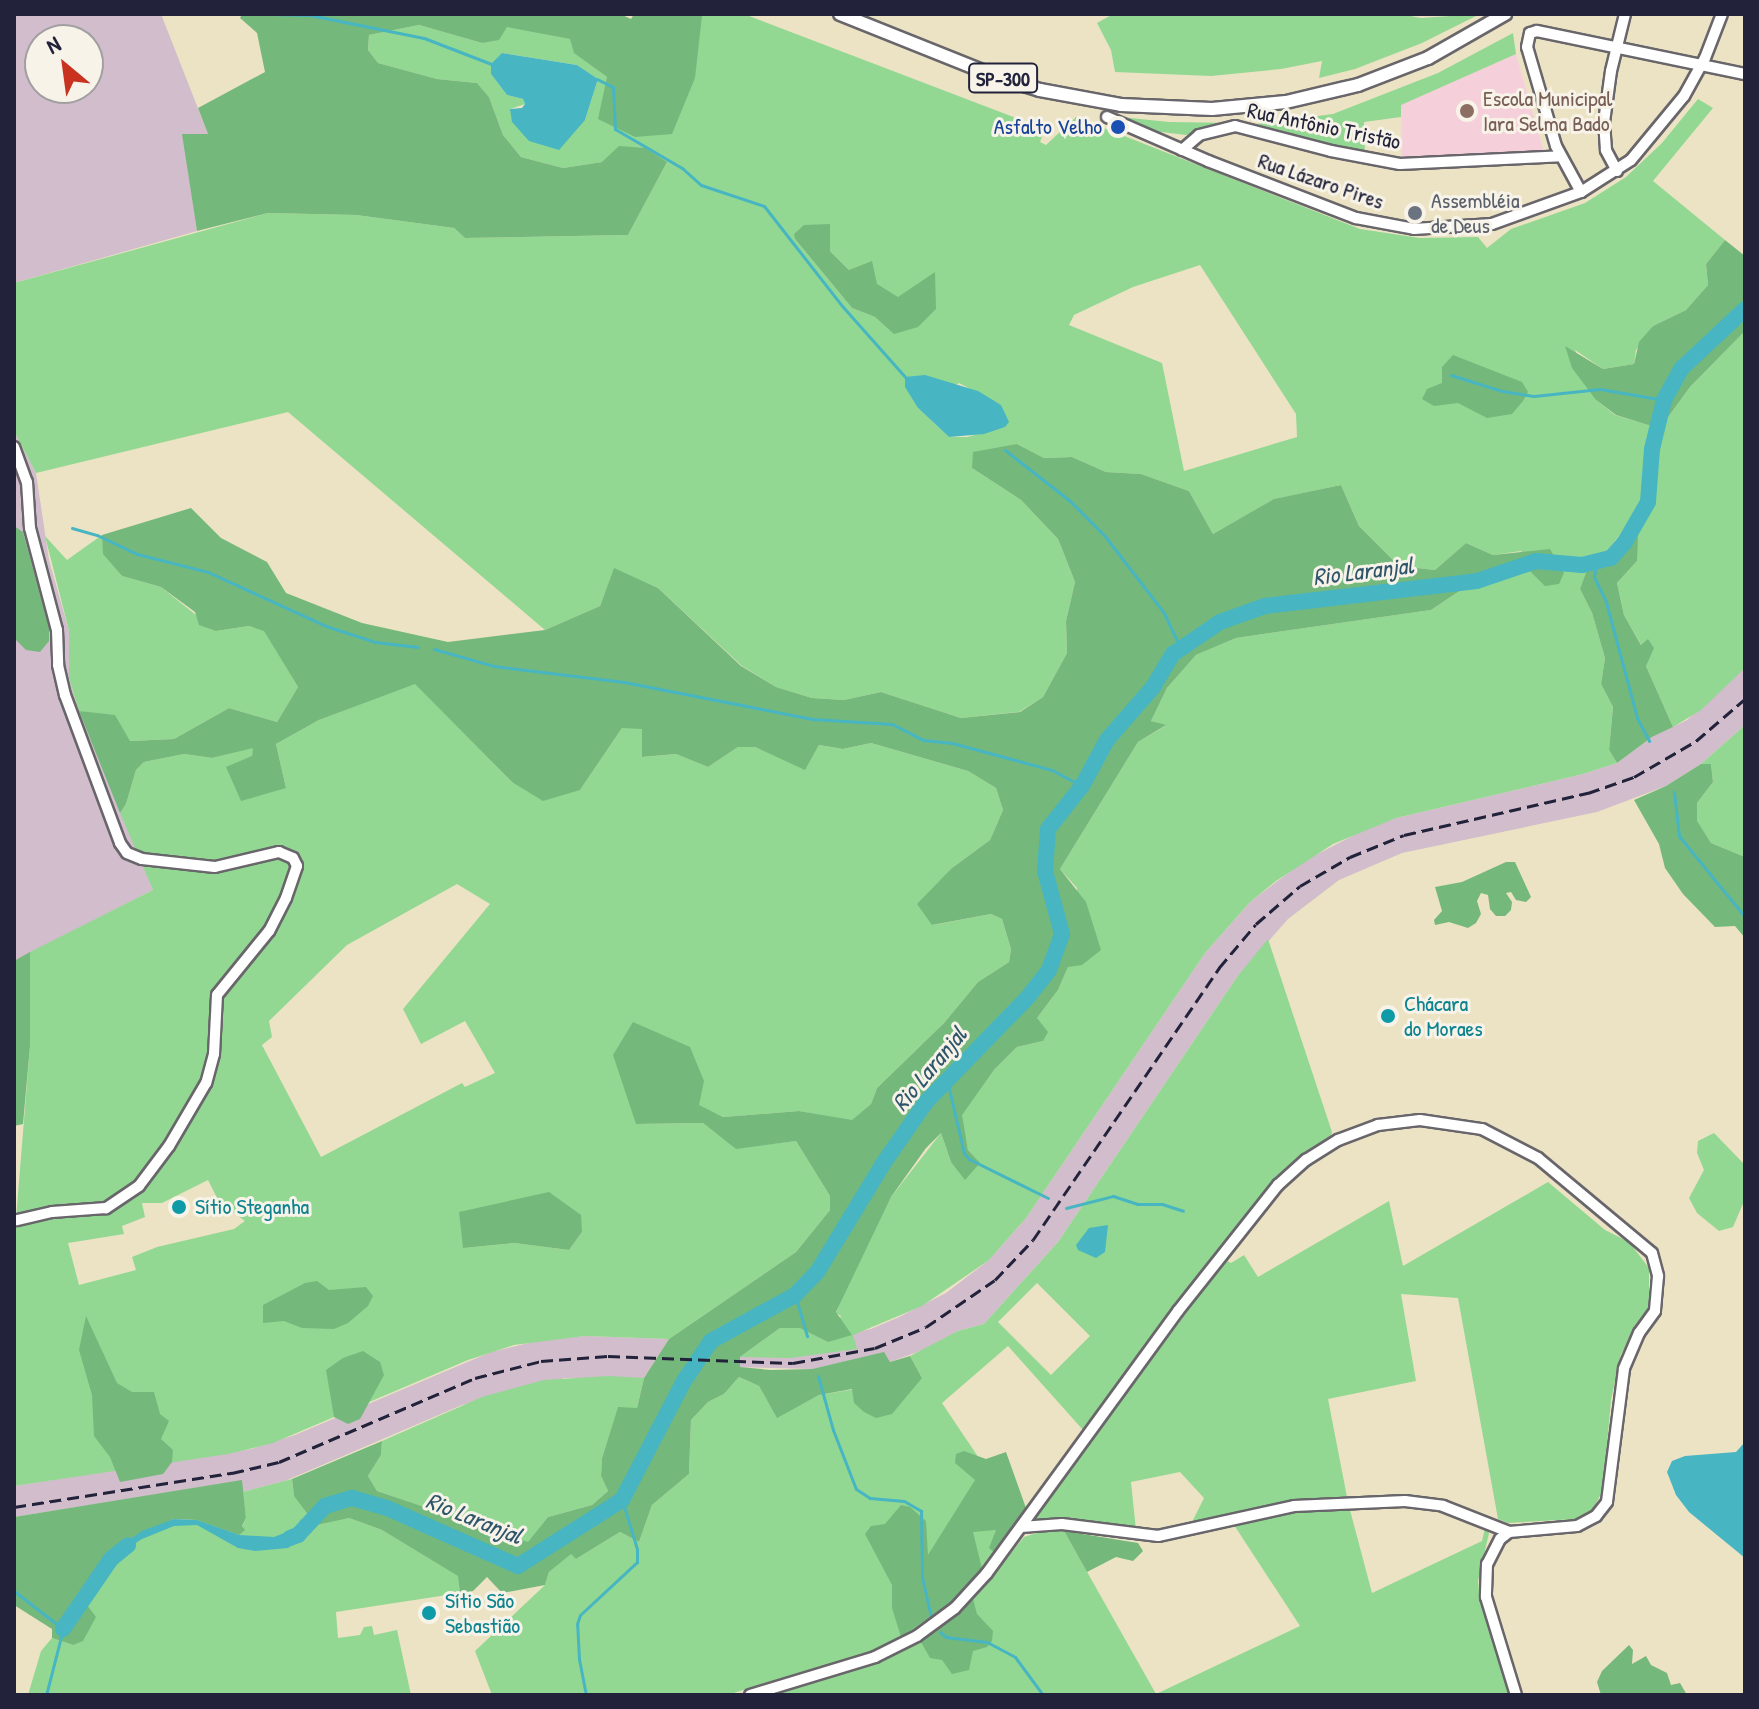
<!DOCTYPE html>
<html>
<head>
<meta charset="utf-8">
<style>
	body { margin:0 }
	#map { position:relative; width:1759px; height:1709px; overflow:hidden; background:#ece3c4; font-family:"Patrick Hand",sans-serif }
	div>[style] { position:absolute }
	.built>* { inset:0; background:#f5cfd9 }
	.industrial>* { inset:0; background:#d1bdcb }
	.green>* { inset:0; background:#92d892 }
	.forest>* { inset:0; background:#75b87c }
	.water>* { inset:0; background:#47b5c2 }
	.stream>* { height:3px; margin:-1.5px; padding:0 1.5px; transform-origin:1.5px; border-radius:1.5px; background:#47b5c2 }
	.river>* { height:16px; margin:-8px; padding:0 8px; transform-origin:8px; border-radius:8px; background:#47b5c2 }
	.roads { filter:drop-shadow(2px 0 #69666b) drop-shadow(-2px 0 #69666b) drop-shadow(0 2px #69666b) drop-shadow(0 -2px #69666b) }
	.minor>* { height:10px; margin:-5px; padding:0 5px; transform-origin:5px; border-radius:5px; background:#fff }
	.major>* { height:12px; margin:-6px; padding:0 6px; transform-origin:6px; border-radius:6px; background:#fff }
	.rail>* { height:3px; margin-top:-1.5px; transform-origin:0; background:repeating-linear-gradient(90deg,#22223b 0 12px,transparent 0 18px) }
	.dots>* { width:22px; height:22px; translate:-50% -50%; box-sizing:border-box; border:4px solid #f7f3e8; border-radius:50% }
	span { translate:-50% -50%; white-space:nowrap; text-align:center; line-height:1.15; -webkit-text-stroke:6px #f7f3e8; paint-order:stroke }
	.shield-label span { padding:2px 6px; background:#f7f3e8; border:2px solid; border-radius:6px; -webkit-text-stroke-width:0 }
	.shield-label { font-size:20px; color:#22223b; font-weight:700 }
	.education-label { font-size:22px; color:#785e54 }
	.left { translate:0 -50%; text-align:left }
	.street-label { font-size:22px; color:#22223b }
	.transit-label { font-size:22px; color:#164399 }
	.right { translate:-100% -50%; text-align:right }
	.worship-label { font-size:22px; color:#5b616d }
	.culture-label { font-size:22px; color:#0d838f }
	.water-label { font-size:24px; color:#2f556a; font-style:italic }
	.frame { position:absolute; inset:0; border:16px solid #22223b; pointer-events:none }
	.north { position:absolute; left:24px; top:24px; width:80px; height:80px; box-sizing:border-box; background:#f7f3e8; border:2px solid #a29fa3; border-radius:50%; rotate:331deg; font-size:22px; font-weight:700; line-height:32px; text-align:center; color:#22223b }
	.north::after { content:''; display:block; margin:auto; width:28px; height:36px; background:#c8321e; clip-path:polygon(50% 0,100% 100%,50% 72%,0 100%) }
</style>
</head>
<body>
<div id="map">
	<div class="built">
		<div style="clip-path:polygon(1516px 54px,1544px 152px,1402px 159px,1401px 105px)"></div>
	</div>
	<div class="industrial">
		<div style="clip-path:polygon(evenodd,14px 14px,161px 14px,208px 134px,183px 135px,197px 231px,14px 283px,14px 14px,40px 40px,88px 40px,88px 88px,40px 88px,40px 40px)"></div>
		<div style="clip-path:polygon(14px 431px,36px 473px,49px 560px,69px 631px,69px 678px,79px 711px,153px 890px,14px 961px)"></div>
		<div style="clip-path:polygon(1745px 668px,1745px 725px,1701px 764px,1666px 786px,1597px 812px,1402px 853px,1339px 880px,1288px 919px,1237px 977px,1058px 1242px,984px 1324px,958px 1331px,934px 1346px,890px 1362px,884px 1353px,812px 1369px,739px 1367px,740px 1357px,871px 1329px,897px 1318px,946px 1293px,989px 1260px,1026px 1218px,1205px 953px,1250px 902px,1304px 861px,1364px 830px,1396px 818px,1583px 774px,1617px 763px,1652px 737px,1687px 720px)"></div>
		<div style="clip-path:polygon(585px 1336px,669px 1339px,644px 1378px,565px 1378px,462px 1405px,285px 1481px,243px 1492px,241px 1481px,14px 1517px,14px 1486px,251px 1449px,295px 1435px,491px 1352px,537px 1341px)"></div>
	</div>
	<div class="green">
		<div style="clip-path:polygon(evenodd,696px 14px,744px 14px,1045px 129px,1040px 142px,1046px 145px,1076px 117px,1360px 229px,1420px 238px,1478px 237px,1487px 248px,1511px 229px,1585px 203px,1626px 177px,1662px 143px,1698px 99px,1713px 108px,1653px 181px,1725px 240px,1706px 264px,1708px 285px,1686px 310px,1653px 326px,1636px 350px,1634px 364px,1603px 369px,1575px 350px,1596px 400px,1615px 415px,1648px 425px,1663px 424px,1690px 387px,1745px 331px,1745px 668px,1701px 710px,1673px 727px,1646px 666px,1642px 646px,1624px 615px,1617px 583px,1637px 561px,1623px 530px,1580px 589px,1592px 613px,1605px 658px,1601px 684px,1613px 707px,1609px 750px,1617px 763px,1583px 774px,1396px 818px,1333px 844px,1276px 881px,1250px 902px,1205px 953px,1026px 1218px,989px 1260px,922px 1306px,853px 1335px,857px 1349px,790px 1358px,740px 1357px,780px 1328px,800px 1327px,828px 1342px,841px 1316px,836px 1313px,853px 1270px,891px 1197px,941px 1133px,951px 1162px,980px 1164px,968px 1150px,961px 1115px,994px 1070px,1017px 1047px,1043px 1041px,1037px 1018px,1058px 990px,1068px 967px,1077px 888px,1060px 869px,1138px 742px,1165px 726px,1151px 721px,1167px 688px,1196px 655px,1236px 638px,1431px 610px,1458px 592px,1530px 571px,1521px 551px,1493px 555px,1466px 543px,1435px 570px,1399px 566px,1359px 526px,1341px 485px,1275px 499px,1213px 534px,1189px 491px,1141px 474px,1106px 472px,1072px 457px,1044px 458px,1017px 444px,972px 468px,1021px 500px,1058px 539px,1075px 582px,1066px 621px,1067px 653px,1043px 697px,1019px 712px,961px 718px,881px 692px,844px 700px,812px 698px,776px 687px,742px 666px,658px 588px,614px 569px,600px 606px,545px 630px,288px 412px,36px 473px,14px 431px,14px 283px,268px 213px,356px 215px,454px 228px,465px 238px,628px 235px,667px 162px,602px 162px,563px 168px,521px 157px,503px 135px,489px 97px,477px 83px,437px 79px,378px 63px,368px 50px,369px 35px,419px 25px,482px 43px,507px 26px,571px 39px,575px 53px,607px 77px,702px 16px,696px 14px,502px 53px,577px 65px,598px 79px,585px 120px,510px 109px,525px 104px,523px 99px,507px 95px,491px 74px,502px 53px,696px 14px,829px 224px,830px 251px,849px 270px,898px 298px,894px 333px,875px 317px,852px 308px,795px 239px,829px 224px,696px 14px,1200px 265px,1296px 414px,1297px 437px,1184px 471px,1162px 363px,1069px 325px,1074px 315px,1133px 287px,1200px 265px,696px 14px,959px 383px,1001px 405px,1005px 427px,967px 437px,949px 437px,918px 408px,959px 383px)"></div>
		<div style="clip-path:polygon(1113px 14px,1400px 14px,1421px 18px,1480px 14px,1422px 43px,1355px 69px,1319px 78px,1322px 61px,1281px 69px,1211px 76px,1115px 72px,1111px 50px,1097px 23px)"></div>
		<div style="clip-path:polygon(1513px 33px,1516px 54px,1401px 105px,1401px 117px,1364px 122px,1365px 154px,1256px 124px,1333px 114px,1438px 73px)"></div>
		<div style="clip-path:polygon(1121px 117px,1169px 122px,1238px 123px,1186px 135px,1153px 131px)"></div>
		<div style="clip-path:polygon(102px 535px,104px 554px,122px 576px,161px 587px,216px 631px,249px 626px,264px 630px,298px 687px,277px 722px,229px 708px,174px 739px,129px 741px,107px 716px,79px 711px,69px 678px,69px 631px,45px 536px,67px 560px)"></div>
		<div style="clip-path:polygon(evenodd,415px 683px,512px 782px,580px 790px,622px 728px,642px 728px,643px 757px,676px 754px,708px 767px,738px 747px,755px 747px,805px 769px,819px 745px,843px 749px,871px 743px,968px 771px,996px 788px,1003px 810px,990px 840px,952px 868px,933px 925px,991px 914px,1002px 919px,1011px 949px,1009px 962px,978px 982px,944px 1023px,877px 1088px,871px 1104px,852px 1121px,799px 1111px,723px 1117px,699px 1106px,636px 1124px,703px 1123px,736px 1148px,796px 1141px,830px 1196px,830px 1210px,796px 1252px,669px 1339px,585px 1336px,514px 1345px,468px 1360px,273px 1443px,228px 1454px,14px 1486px,14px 1243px,30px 1046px,30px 952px,153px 890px,120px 813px,126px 804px,136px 770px,144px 762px,184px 754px,212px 758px,254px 747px,252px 756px,286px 788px,276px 744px,319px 720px,415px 683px,457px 884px,490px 904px,403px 1009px,421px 1044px,465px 1021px,495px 1073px,465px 1087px,462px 1083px,321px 1157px,262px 1045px,272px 1037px,269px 1021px,347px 945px,457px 884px,415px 683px,208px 1180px,219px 1202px,245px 1221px,234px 1229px,157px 1247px,132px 1257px,136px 1270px,79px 1285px,68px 1243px,124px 1234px,122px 1226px,145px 1217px,142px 1203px,162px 1203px,208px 1180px,415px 683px,582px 1232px,569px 1250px,514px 1243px,463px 1248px,582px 1232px)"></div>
		<div style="clip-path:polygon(1745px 725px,1745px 857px,1711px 843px,1696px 821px,1697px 803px,1713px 782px,1711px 764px,1701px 764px)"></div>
		<div style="clip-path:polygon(evenodd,1268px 939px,1332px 1132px,1329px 1139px,1288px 1168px,1262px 1196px,1083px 1430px,1008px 1346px,942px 1403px,1019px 1518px,982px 1569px,950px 1603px,914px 1630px,872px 1651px,727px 1695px,492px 1695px,475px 1651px,545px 1585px,549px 1572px,571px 1553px,576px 1559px,620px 1532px,639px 1542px,652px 1505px,689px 1474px,691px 1420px,708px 1402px,724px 1394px,739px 1377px,759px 1386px,777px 1417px,819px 1395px,922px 1378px,910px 1356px,958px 1331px,984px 1324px,1058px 1242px,1237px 977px,1268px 939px,1037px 1283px,1090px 1336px,1051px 1375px,998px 1322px,1037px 1283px)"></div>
		<div style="clip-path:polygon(1714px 1133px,1745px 1165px,1745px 1199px,1733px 1227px,1719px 1231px,1697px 1213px,1689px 1198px,1704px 1170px,1697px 1153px,1698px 1141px)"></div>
		<div style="clip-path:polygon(1548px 1182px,1605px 1230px,1629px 1242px,1649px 1268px,1649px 1308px,1621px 1354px,1611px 1400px,1603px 1490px,1592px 1511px,1576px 1519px,1508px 1523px,1498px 1519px,1458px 1298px,1401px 1294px,1416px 1381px,1328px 1399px,1347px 1497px,1293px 1500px,1191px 1524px,1204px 1498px,1180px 1472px,1131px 1482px,1136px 1530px,1086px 1521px,1033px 1521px,1225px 1260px,1231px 1263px,1244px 1255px,1258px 1277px,1389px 1201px,1403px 1266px)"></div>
		<div style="clip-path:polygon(608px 1376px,644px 1378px,637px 1408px,618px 1408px,602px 1458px,601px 1476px,608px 1491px,592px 1505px,548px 1517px,528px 1543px,377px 1491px,368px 1476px,381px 1455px,382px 1441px,482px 1397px,544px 1380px)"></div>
		<div style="clip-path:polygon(292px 1479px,294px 1496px,333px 1519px,349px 1518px,382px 1530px,459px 1576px,460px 1593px,336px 1612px,338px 1638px,360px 1635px,364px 1627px,372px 1626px,374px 1635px,397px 1630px,411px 1695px,28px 1695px,41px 1651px,52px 1638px,73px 1645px,87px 1605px,111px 1559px,142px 1531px,197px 1520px,242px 1527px,246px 1518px,243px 1492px)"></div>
		<div style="clip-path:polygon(1350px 1510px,1372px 1593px,1482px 1541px,1485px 1528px,1489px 1533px,1478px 1581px,1480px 1598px,1509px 1695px,774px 1695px,877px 1663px,921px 1642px,977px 1595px,1024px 1537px,1043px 1531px,1064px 1531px,1156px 1694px,1300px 1626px,1234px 1525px,1301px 1512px)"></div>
	</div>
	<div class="forest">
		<div style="clip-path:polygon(242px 14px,620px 14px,631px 19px,634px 14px,702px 16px,695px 78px,672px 134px,635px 137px,598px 119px,607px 77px,574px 53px,570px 39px,507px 27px,499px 40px,482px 43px,419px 25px,369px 35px,368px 50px,378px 63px,437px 79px,477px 83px,489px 97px,503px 135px,521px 157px,563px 168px,602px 162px,619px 146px,645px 148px,667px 162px,628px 235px,465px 238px,454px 228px,356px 215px,268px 213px,197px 231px,182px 134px,208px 134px,198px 108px,265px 72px,257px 33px,240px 18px)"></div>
		<div style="clip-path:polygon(830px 224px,830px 251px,849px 270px,872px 261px,877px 284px,898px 297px,935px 272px,936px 309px,918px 327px,894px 334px,875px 317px,852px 308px,795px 239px,794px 234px,804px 225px)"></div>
		<div style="clip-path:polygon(1725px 240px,1745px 256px,1745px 331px,1690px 387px,1663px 424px,1648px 425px,1616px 415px,1596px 400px,1572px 368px,1565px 346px,1603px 369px,1634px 364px,1639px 342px,1653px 326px,1686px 310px,1708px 285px,1706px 264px)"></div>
		<div style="clip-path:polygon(1453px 355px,1522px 382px,1528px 392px,1523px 401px,1512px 414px,1487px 418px,1458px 403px,1434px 406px,1422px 399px,1427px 389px,1442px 383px,1442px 367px)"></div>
		<div style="clip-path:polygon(1017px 444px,1044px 458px,1072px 457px,1106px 472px,1141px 474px,1189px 491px,1213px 534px,1274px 499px,1341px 485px,1359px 526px,1399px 566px,1435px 570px,1466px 543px,1493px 555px,1550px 549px,1564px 573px,1559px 584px,1545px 586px,1530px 571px,1511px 576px,1458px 592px,1431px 610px,1236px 638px,1196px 655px,1167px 688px,1151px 721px,1166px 725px,1138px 742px,1060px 869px,1086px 902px,1101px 950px,1082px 965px,1068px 967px,1058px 990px,1037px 1018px,1048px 1032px,1043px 1041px,1017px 1047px,994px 1070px,962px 1115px,968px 1150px,980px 1163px,965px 1180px,951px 1162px,941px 1133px,926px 1148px,891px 1197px,836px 1312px,852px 1335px,828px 1342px,800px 1328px,780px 1328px,740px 1357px,740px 1367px,771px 1370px,812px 1369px,884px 1352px,890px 1362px,910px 1356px,922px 1378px,892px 1414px,876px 1418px,864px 1412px,854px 1403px,852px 1389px,819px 1395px,777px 1418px,759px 1386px,739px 1377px,724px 1394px,708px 1402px,691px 1420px,689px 1474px,652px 1505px,639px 1542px,620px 1532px,576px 1559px,571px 1554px,549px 1572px,545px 1585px,502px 1593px,487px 1577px,473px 1591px,460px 1593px,458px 1576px,382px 1530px,349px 1518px,316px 1525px,294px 1496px,292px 1479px,382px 1441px,381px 1455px,368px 1476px,377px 1491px,528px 1542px,548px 1517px,592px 1505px,608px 1491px,601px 1476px,602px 1458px,618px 1407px,637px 1408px,644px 1378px,669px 1339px,796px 1252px,830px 1210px,830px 1196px,796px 1141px,736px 1149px,703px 1123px,636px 1124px,613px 1055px,633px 1022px,690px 1047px,704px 1081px,699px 1105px,723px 1117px,799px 1111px,852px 1120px,871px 1104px,877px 1088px,944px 1023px,978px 982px,1009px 962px,1011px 949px,1002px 919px,991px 914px,932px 925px,917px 904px,952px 868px,990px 840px,1003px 810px,996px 788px,968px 771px,871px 743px,843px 749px,819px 745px,805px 770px,755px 747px,738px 747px,708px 767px,676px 754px,642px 757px,642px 729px,622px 728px,580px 790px,543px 801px,512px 782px,415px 684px,319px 720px,276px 744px,286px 788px,241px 801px,226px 767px,252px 756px,253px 748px,212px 758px,184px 754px,144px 762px,136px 770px,126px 804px,120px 813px,79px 711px,115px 715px,130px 741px,174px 739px,229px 708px,277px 722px,298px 687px,264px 631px,249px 626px,216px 631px,199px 625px,195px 612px,161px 587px,122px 576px,103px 554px,102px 535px,191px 508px,221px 538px,267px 562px,286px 593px,362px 623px,448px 642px,545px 630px,600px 606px,614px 568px,658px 588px,741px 666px,776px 687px,812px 698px,844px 700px,881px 692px,961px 718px,1020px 712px,1043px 697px,1067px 653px,1066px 621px,1075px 582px,1058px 539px,1021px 500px,972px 468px,973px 452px)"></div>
		<div style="clip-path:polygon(14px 526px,23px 532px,49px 627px,49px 641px,40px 652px,26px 650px,14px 638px)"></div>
		<div style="clip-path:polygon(1623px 530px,1638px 537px,1637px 561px,1617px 583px,1624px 615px,1641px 645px,1648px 639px,1654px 648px,1646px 666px,1673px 727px,1652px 737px,1617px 763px,1609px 750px,1613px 707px,1601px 684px,1605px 658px,1592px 613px,1580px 589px,1592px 557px,1608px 553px)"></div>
		<div style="clip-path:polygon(1701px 764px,1711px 764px,1713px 782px,1697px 803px,1697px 821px,1711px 843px,1745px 857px,1745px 938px,1735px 926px,1715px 927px,1683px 894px,1665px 868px,1659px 844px,1634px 800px,1666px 786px)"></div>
		<div style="clip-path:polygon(1506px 862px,1515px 862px,1531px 897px,1526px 902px,1516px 900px,1511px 892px,1506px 893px,1512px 902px,1511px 910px,1505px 916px,1496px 916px,1490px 909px,1488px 895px,1481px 893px,1477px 901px,1481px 914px,1476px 923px,1468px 928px,1449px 922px,1435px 925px,1434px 920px,1442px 911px,1435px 887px,1462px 882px)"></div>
		<div style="clip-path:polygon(30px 952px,30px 1046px,23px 1124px,14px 1126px,14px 961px)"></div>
		<div style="clip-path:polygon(549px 1192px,581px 1215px,582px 1232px,569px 1250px,514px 1243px,463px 1248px,459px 1212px)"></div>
		<div style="clip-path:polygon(317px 1281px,329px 1290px,366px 1287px,373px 1296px,368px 1306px,348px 1323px,334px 1329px,302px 1328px,284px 1321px,263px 1323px,263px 1305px,305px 1283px)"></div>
		<div style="clip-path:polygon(86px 1316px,117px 1383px,132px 1392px,154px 1392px,160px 1414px,169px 1421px,161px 1439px,173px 1450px,172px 1462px,163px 1474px,120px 1482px,110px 1457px,94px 1436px,92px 1395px,79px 1350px)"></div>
		<div style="clip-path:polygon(363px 1351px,380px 1362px,384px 1375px,360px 1419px,348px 1424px,334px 1417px,326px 1370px,343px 1358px)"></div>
		<div style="clip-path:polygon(964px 1451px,986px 1459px,1006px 1452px,1026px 1508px,994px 1552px,989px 1548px,996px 1530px,973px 1532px,982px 1569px,950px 1603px,901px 1637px,892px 1608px,892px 1585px,865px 1534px,871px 1526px,885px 1524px,901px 1505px,910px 1507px,926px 1521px,928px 1555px,975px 1480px,955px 1463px,956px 1454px)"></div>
		<div style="clip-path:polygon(242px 1480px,246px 1518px,242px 1526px,245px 1530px,239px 1535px,197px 1520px,174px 1519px,122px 1545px,87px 1605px,96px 1617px,83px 1641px,73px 1645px,52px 1638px,52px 1629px,14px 1605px,14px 1517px)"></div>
		<div style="clip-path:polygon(1064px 1531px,1138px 1543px,1143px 1551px,1133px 1561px,1116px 1557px,1087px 1572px)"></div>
		<div style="clip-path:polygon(973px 1599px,977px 1614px,993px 1631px,992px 1641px,987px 1647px,973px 1651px,969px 1670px,952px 1674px,942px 1660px,930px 1658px,921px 1642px)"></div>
		<div style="clip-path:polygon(1629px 1645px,1633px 1650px,1632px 1664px,1646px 1656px,1651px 1665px,1667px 1673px,1671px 1685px,1680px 1683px,1687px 1695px,1601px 1695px,1597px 1682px,1602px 1671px)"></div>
	</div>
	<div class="water">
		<div style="clip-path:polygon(502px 53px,577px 65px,598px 79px,585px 120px,559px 150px,529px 141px,512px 122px,510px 109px,522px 108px,525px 104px,523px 99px,507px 95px,491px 74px,491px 64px)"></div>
		<div style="clip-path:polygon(925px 375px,978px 391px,1001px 405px,1009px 422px,1005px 427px,984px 434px,949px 437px,918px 408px,905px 387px,905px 377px)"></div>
		<div style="clip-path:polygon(1108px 1225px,1105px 1252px,1096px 1258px,1078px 1250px,1076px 1245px,1089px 1228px)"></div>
		<div style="clip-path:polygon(1745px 1442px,1745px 1558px,1689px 1512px,1676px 1495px,1667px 1472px,1672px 1461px,1685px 1456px,1736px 1452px)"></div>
		<div style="clip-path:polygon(174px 1519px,197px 1520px,239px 1535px,274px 1537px,297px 1528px,301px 1519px,312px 1532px,288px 1548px,255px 1551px,238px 1548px,197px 1525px,174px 1526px,142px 1539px,111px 1559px,122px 1545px,142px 1531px)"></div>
	</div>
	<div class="stream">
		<div style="left:270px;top:14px;width:40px;rotate:1.4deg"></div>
		<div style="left:310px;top:15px;width:116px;rotate:11.4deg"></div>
		<div style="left:424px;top:38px;width:75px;rotate:21.1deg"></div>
		<div style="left:597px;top:79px;width:18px;rotate:27deg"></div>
		<div style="left:613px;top:87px;width:42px;rotate:87.3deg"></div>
		<div style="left:615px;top:129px;width:78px;rotate:30.2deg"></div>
		<div style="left:682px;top:168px;width:25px;rotate:42deg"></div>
		<div style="left:701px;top:185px;width:66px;rotate:18.4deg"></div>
		<div style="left:764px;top:206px;width:128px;rotate:52deg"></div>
		<div style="left:843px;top:307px;width:95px;rotate:48.4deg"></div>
		<div style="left:1451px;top:375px;width:53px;rotate:17.4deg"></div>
		<div style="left:1502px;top:391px;width:32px;rotate:9deg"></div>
		<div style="left:1534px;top:396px;width:66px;rotate:-6.1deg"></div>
		<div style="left:1600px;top:389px;width:65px;rotate:9.8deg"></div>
		<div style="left:1005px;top:450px;width:83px;rotate:38.1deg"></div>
		<div style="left:1070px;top:501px;width:48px;rotate:45deg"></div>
		<div style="left:1104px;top:535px;width:98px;rotate:52.4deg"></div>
		<div style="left:1164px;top:613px;width:38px;rotate:65deg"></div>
		<div style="left:72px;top:528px;width:26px;rotate:16deg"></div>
		<div style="left:97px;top:535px;width:44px;rotate:25.4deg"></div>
		<div style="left:137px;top:554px;width:73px;rotate:14.2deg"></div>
		<div style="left:208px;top:572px;width:130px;rotate:24.6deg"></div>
		<div style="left:326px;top:626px;width:52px;rotate:18.1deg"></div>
		<div style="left:375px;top:642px;width:43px;rotate:6.6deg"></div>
		<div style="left:1596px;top:564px;width:13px;rotate:99deg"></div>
		<div style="left:1594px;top:577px;width:28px;rotate:64deg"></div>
		<div style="left:1606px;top:602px;width:120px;rotate:75deg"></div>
		<div style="left:1637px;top:718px;width:26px;rotate:62deg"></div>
		<div style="left:434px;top:649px;width:62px;rotate:15.8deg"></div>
		<div style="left:494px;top:666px;width:131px;rotate:7deg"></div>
		<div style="left:624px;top:682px;width:193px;rotate:11.1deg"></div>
		<div style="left:813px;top:719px;width:79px;rotate:3.6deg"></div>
		<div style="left:892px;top:724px;width:36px;rotate:27deg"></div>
		<div style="left:924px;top:740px;width:28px;rotate:6deg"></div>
		<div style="left:952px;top:743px;width:104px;rotate:15.1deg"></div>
		<div style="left:1052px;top:770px;width:34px;rotate:28deg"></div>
		<div style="left:1674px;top:792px;width:44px;rotate:83.5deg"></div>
		<div style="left:1679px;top:836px;width:104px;rotate:50.8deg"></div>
		<div style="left:947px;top:1080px;width:75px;rotate:76.9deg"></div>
		<div style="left:964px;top:1153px;width:8px;rotate:50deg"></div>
		<div style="left:969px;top:1159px;width:88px;rotate:26.3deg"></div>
		<div style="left:1066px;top:1208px;width:49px;rotate:-14.3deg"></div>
		<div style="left:1113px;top:1196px;width:25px;rotate:18deg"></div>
		<div style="left:1137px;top:1204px;width:25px"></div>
		<div style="left:1162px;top:1204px;width:22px;rotate:18deg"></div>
		<div style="left:795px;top:1295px;width:43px;rotate:73.7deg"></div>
		<div style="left:818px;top:1376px;width:56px;rotate:74.5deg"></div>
		<div style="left:833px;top:1430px;width:63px;rotate:68.7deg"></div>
		<div style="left:856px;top:1489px;width:17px;rotate:33deg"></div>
		<div style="left:870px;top:1498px;width:34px;rotate:5deg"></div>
		<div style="left:904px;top:1501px;width:20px;rotate:30deg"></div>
		<div style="left:921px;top:1511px;width:66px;rotate:89.1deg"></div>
		<div style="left:922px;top:1577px;width:41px;rotate:77.3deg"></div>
		<div style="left:14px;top:1591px;width:62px;rotate:37.8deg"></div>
		<div style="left:63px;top:1629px;width:68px;rotate:104.4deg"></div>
		<div style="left:940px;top:1632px;width:8px;rotate:40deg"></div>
		<div style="left:946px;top:1637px;width:41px;rotate:7deg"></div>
		<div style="left:987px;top:1642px;width:32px;rotate:28deg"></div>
		<div style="left:1015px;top:1657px;width:47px;rotate:53.6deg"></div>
		<div style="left:586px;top:1695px;width:37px;rotate:-101deg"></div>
		<div style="left:579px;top:1659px;width:35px;rotate:-93deg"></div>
		<div style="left:577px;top:1624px;width:9px;rotate:-72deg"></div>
		<div style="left:580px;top:1615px;width:78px;rotate:-42.9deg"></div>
		<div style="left:637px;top:1562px;width:13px;rotate:-90deg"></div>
		<div style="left:637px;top:1549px;width:51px;rotate:-107deg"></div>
	</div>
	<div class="river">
		<div style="left:290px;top:1538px;width:9px;rotate:-21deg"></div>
		<div style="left:298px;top:1535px;width:40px;rotate:-47deg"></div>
		<div style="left:325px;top:1506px;width:28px;rotate:-17deg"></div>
		<div style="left:352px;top:1498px;width:36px;rotate:16deg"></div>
		<div style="left:387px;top:1508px;width:143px;rotate:23.9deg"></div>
		<div style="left:518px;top:1566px;width:123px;rotate:-32.4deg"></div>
		<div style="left:622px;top:1500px;width:134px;rotate:-62.5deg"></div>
		<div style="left:684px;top:1381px;width:48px;rotate:-56deg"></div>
		<div style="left:711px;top:1341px;width:96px;rotate:-28.7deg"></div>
		<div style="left:795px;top:1295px;width:33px;rotate:-46deg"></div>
		<div style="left:818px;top:1271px;width:129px;rotate:-58.7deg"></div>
		<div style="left:885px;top:1161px;width:72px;rotate:-55.2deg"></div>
		<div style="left:926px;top:1102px;width:146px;rotate:-45.8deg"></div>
		<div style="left:1028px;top:997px;width:34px;rotate:-52deg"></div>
		<div style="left:1049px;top:970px;width:38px;rotate:-70deg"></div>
		<div style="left:1062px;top:934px;width:65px;rotate:-105.1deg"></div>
		<div style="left:1045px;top:871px;width:42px;rotate:-85.9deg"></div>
		<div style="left:1048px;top:829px;width:55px;rotate:-51.7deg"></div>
		<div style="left:1082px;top:786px;width:52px;rotate:-61.5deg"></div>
		<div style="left:1107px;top:740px;width:70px;rotate:-49deg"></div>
		<div style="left:1153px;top:687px;width:39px;rotate:-59deg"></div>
		<div style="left:1173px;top:654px;width:57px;rotate:-34.2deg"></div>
		<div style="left:1220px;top:622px;width:48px;rotate:-19.6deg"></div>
		<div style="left:1265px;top:606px;width:213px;rotate:-6.7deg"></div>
		<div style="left:1477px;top:581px;width:62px;rotate:-18.7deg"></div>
		<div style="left:1536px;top:561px;width:46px;rotate:5deg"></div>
		<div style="left:1582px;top:565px;width:30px;rotate:-14deg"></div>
		<div style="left:1611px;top:558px;width:21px;rotate:-49deg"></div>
		<div style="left:1625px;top:542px;width:46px;rotate:-60.1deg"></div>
		<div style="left:1648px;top:502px;width:53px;rotate:-85.7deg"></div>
		<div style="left:1652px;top:449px;width:50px;rotate:-76.2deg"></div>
		<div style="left:1664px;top:400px;width:37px;rotate:-61deg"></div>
		<div style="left:1682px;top:368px;width:86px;rotate:-43.1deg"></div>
		<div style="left:63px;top:1629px;width:85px;rotate:-55.6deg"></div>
		<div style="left:111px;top:1559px;width:22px;rotate:-39deg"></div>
	</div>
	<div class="roads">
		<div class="minor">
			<div style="left:1107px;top:117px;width:110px;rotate:23.5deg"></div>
			<div style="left:1208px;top:161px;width:159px;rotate:21.1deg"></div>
			<div style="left:1356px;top:218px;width:59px;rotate:10.7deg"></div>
			<div style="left:1414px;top:229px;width:78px;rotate:-3.7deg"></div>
			<div style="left:1492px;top:224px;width:95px;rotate:-19.8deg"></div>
			<div style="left:1581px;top:192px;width:59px;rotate:-32.6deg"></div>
			<div style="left:1631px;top:160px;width:83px;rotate:-50.4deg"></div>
			<div style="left:1684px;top:96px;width:43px;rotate:-61.1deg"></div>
			<div style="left:1705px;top:58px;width:47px;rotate:-68.9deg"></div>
			<div style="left:1182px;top:150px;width:23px;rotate:-41deg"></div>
			<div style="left:1199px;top:135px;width:37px;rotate:-14deg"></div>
			<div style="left:1235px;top:126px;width:99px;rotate:14.6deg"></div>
			<div style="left:1331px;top:151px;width:70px;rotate:10.7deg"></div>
			<div style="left:1400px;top:164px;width:161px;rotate:-2.8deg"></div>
			<div style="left:1617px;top:171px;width:24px;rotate:-118deg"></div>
			<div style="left:1606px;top:150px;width:28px;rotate:-94deg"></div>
			<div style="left:1604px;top:122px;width:51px;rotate:-82.2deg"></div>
			<div style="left:1611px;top:71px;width:59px;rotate:-76.2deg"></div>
			<div style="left:1581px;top:192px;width:52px;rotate:-118.5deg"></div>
			<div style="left:1556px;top:146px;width:103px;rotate:-106.3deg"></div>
			<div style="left:1527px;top:47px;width:14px;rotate:-78deg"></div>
			<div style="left:1530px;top:33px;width:7px;rotate:-16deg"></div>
			<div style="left:1537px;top:31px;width:212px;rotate:11.7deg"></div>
			<div style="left:14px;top:447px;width:37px;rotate:70deg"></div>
			<div style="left:27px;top:482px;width:46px;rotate:86.3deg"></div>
			<div style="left:30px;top:528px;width:106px;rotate:75.2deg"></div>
			<div style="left:57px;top:630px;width:35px;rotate:88deg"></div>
			<div style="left:58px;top:665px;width:31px;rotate:77deg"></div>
			<div style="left:65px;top:695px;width:158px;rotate:69.6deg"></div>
			<div style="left:120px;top:843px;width:12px;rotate:55deg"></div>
			<div style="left:127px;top:853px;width:16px;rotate:22deg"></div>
			<div style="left:142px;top:859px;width:73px;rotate:6.3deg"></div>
			<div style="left:215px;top:867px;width:66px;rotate:-13.2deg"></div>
			<div style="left:279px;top:852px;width:15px;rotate:23deg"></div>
			<div style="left:293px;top:858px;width:9px;rotate:63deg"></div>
			<div style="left:297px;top:866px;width:34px;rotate:109deg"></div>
			<div style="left:286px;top:898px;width:37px;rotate:117deg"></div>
			<div style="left:269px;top:931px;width:82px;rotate:129.1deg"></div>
			<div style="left:217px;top:995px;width:59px;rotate:92.9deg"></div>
			<div style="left:214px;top:1054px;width:30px;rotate:105deg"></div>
			<div style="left:206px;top:1083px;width:73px;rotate:120.4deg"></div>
			<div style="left:169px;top:1146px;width:50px;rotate:126.9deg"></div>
			<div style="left:139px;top:1186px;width:40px;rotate:146deg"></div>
			<div style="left:106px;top:1208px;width:54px;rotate:175.8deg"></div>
			<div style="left:52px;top:1212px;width:37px;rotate:167deg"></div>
			<div style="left:1021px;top:1527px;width:41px;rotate:-4.2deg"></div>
			<div style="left:1062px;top:1524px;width:97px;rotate:7.1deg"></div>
			<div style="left:1158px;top:1536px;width:139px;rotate:-12.4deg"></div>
			<div style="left:1294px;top:1506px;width:111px;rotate:-2.6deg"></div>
			<div style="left:1405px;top:1501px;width:38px;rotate:7deg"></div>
			<div style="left:1443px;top:1506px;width:71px;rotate:21.5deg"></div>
			<div style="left:750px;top:1695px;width:131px;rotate:-16.9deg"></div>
			<div style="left:875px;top:1657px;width:47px;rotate:-26.6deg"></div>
			<div style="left:917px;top:1636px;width:47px;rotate:-36.4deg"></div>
			<div style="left:955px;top:1608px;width:47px;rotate:-47.6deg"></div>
			<div style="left:987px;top:1573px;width:324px;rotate:-53.9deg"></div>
			<div style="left:1178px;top:1311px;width:161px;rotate:-51.6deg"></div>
			<div style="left:1278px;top:1185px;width:38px;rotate:-42deg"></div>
			<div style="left:1306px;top:1160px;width:38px;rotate:-32deg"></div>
			<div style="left:1338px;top:1140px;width:43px;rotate:-20.6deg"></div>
			<div style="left:1378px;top:1125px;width:42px;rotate:-6.8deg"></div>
			<div style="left:1420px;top:1120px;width:63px;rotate:8.3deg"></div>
			<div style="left:1482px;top:1129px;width:63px;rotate:27.4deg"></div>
			<div style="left:1538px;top:1158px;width:148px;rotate:39.8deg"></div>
			<div style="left:1652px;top:1253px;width:24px;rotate:75deg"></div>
			<div style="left:1658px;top:1276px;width:35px;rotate:95deg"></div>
			<div style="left:1655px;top:1311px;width:27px;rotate:126deg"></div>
			<div style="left:1639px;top:1333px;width:39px;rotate:113deg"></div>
			<div style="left:1624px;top:1369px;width:134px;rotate:97.3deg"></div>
			<div style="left:1607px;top:1502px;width:18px;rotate:128deg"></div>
			<div style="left:1596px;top:1516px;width:21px;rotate:152deg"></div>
			<div style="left:1577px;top:1526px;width:68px;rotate:175deg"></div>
			<div style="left:1509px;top:1532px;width:11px;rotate:142deg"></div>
			<div style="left:1500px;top:1539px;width:28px;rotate:117deg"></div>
			<div style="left:1487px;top:1564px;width:33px;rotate:92deg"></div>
			<div style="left:1486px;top:1597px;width:102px;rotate:73deg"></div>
		</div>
		<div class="major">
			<div style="left:840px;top:14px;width:167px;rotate:21.8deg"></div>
			<div style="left:995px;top:76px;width:47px;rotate:17.3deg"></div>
			<div style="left:1040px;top:90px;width:82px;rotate:10.5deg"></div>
			<div style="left:1121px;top:105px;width:91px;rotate:2.5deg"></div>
			<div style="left:1212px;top:109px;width:74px;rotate:-5.4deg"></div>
			<div style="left:1286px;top:102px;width:74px;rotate:-13.3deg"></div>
			<div style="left:1358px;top:85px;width:75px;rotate:-21.1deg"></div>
			<div style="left:1428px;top:58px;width:89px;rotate:-29.7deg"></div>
		</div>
	</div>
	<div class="rail">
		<div style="left:14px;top:1507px;width:221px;rotate:-8.9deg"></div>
		<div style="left:232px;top:1473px;width:48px;rotate:-13.2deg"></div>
		<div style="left:279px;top:1462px;width:213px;rotate:-23.2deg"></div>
		<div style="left:475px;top:1378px;width:68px;rotate:-14.4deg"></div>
		<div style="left:541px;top:1361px;width:67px;rotate:-4.3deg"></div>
		<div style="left:608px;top:1356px;width:185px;rotate:2.2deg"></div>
		<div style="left:793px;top:1363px;width:83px;rotate:-10.4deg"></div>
		<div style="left:875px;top:1348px;width:55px;rotate:-22.4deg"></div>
		<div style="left:926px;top:1327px;width:83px;rotate:-34.3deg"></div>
		<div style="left:995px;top:1280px;width:55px;rotate:-46.5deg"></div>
		<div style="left:1033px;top:1240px;width:330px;rotate:-55.6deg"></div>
		<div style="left:1219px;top:968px;width:57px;rotate:-49.9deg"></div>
		<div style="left:1256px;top:924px;width:58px;rotate:-40.8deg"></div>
		<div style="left:1300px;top:886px;width:58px;rotate:-30.1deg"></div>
		<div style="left:1350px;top:857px;width:58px;rotate:-22.2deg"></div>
		<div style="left:1404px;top:835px;width:189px;rotate:-12.9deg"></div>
		<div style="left:1588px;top:793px;width:49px;rotate:-19.2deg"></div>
		<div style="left:1634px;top:777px;width:72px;rotate:-30.1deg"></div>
		<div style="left:1696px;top:741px;width:65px;rotate:-40.6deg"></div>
	</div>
	<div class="dots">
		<div style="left:1467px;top:111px;background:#8d6e63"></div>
		<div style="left:1118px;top:127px;background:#1a4fb4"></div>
		<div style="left:1415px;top:213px;background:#6b7280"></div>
		<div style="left:1388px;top:1016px;background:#0f9aa8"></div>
		<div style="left:179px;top:1207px;background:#0f9aa8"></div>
		<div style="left:429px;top:1613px;background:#0f9aa8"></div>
	</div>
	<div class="shield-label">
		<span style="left:1003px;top:78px">SP-300</span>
	</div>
	<div class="education-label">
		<span class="left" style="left:1483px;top:111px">Escola Municipal<br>Iara Selma Bado</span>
	</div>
	<div class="street-label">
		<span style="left:1324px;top:126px;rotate:12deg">Rua Antônio Tristão</span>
		<span style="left:1321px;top:181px;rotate:19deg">Rua Lázaro Pires</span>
	</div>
	<div class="transit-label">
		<span class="right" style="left:1102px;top:127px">Asfalto Velho</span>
	</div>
	<div class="worship-label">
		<span class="left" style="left:1431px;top:213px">Assembléia<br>de Deus</span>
	</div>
	<div class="culture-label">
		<span class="left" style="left:1404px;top:1016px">Chácara<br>do Moraes</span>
		<span class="left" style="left:195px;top:1207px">Sítio Steganha</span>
		<span class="left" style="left:445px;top:1613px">Sítio São<br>Sebastião</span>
	</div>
	<div class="water-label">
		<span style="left:1363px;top:571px;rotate:-7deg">Rio Laranjal</span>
		<span style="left:929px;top:1069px;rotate:-50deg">Rio Laranjal</span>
		<span style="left:474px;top:1518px;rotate:22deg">Rio Laranjal</span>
	</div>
	<div class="frame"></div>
	<div class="north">N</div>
</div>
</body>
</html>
